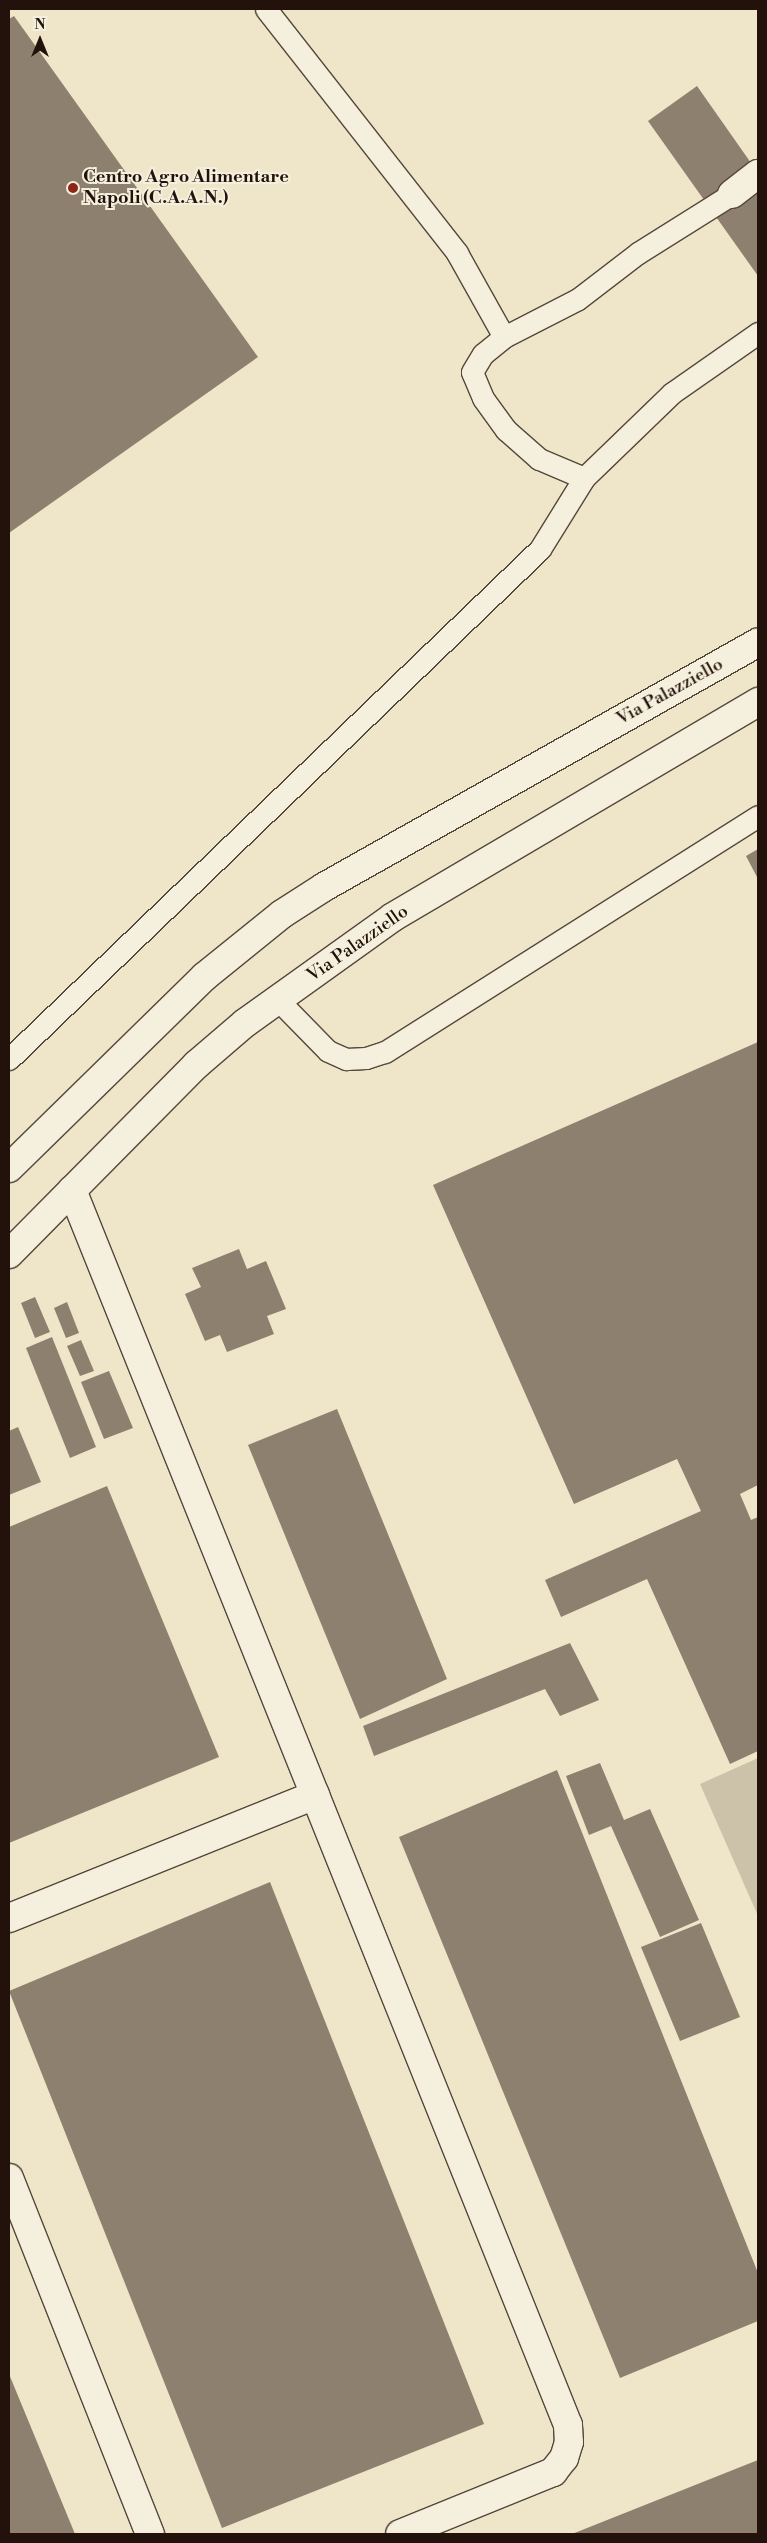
<!DOCTYPE html>
<html>
<head>
<meta charset="utf-8">
<style>
	body { margin:0 }
	#map { position:relative; width:767px; height:2543px; overflow:hidden; background:#efe6ca; font-family:"Libre Bodoni",serif }
	div>[style] { position:absolute }
	.green>* { inset:0; background:#ccc2aa }
	.building>* { inset:0; background:#8d806e }
	.roads { filter:drop-shadow(1px 0 #56473b) drop-shadow(-1px 0 #56473b) drop-shadow(0 1px #56473b) drop-shadow(0 -1px #56473b) }
	.lane>* { height:21px; margin:-10.5px; padding:0 10.5px; transform-origin:10.5px; border-radius:10.5px; background:#f5efdd }
	.street>* { height:28px; margin:-14px; padding:0 14px; transform-origin:14px; border-radius:14px; background:#f5efdd }
	.dots>* { width:14px; height:14px; translate:-50% -50%; box-sizing:border-box; border:2px solid #f5efdd; border-radius:50% }
	span { translate:-50% -50%; white-space:nowrap; text-align:center; line-height:1.15; -webkit-text-stroke:4px #f5efdd; paint-order:stroke }
	.poi-label { font-size:18px; color:#23120b; font-weight:700 }
	.left { translate:0 -50%; text-align:left }
	.street-label { font-size:18px; color:#23120b }
	.frame { position:absolute; inset:0; border:10px solid #23120b; pointer-events:none }
	.north { position:absolute; left:15px; top:15px; width:50px; height:50px; -webkit-text-stroke:4px #f5efdd; paint-order:stroke; rotate:0deg; font-size:14px; font-weight:700; line-height:20px; text-align:center; color:#23120b }
	.north::after { content:''; display:block; margin:auto; width:18px; height:22px; background:#23120b; clip-path:polygon(50% 0,100% 100%,50% 72%,0 100%) }
</style>
</head>
<body>
<div id="map">
	<div class="green">
		<div style="clip-path:polygon(758px 1758px,758px 1916px,700px 1784px)"></div>
	</div>
	<div class="building">
		<div style="clip-path:polygon(14px 16px,258px 357px,9px 533px,9px 19px)"></div>
		<div style="clip-path:polygon(697px 86px,758px 173px,758px 276px,648px 121px)"></div>
		<div style="clip-path:polygon(758px 849px,758px 879px,746px 856px)"></div>
		<div style="clip-path:polygon(758px 1042px,758px 1485px,740px 1494px,751px 1520px,758px 1517px,758px 1751px,730px 1764px,647px 1579px,561px 1617px,545px 1580px,701px 1511px,677px 1459px,574px 1504px,433px 1185px)"></div>
		<div style="clip-path:polygon(239px 1249px,247px 1269px,266px 1261px,286px 1309px,267px 1316px,274px 1334px,227px 1352px,220px 1335px,205px 1341px,185px 1294px,201px 1287px,192px 1268px)"></div>
		<div style="clip-path:polygon(35px 1297px,50px 1332px,35px 1338px,21px 1303px)"></div>
		<div style="clip-path:polygon(67px 1302px,79px 1333px,66px 1338px,54px 1308px)"></div>
		<div style="clip-path:polygon(52px 1337px,96px 1447px,70px 1458px,26px 1348px)"></div>
		<div style="clip-path:polygon(81px 1340px,94px 1371px,80px 1376px,67px 1346px)"></div>
		<div style="clip-path:polygon(109px 1371px,133px 1428px,104px 1439px,81px 1382px)"></div>
		<div style="clip-path:polygon(337px 1409px,447px 1679px,360px 1719px,248px 1445px)"></div>
		<div style="clip-path:polygon(18px 1427px,41px 1482px,9px 1495px,9px 1431px)"></div>
		<div style="clip-path:polygon(107px 1486px,219px 1757px,9px 1843px,9px 1527px)"></div>
		<div style="clip-path:polygon(570px 1643px,599px 1700px,560px 1716px,545px 1689px,374px 1756px,363px 1726px)"></div>
		<div style="clip-path:polygon(600px 1763px,624px 1820px,650px 1809px,699px 1920px,660px 1937px,611px 1826px,589px 1835px,566px 1776px)"></div>
		<div style="clip-path:polygon(557px 1770px,758px 2273px,758px 2321px,620px 2378px,399px 1837px)"></div>
		<div style="clip-path:polygon(270px 1882px,484px 2424px,222px 2528px,9px 1991px)"></div>
		<div style="clip-path:polygon(701px 1923px,740px 2017px,680px 2041px,641px 1947px)"></div>
		<div style="clip-path:polygon(9px 2374px,75px 2534px,9px 2534px)"></div>
		<div style="clip-path:polygon(758px 2460px,758px 2534px,572px 2534px)"></div>
	</div>
	<div class="roads">
		<div class="lane">
			<div style="left:266px;top:9px;width:310px;rotate:51.9deg"></div>
			<div style="left:457px;top:253px;width:96px;rotate:60.8deg"></div>
			<div style="left:584px;top:478px;width:49px;rotate:-157.1deg"></div>
			<div style="left:539px;top:459px;width:44px;rotate:-138.7deg"></div>
			<div style="left:506px;top:430px;width:39px;rotate:-126deg"></div>
			<div style="left:483px;top:398px;width:28px;rotate:-113deg"></div>
			<div style="left:472px;top:372px;width:21px;rotate:-59deg"></div>
			<div style="left:483px;top:354px;width:27px;rotate:-39deg"></div>
			<div style="left:504px;top:337px;width:83px;rotate:-27.2deg"></div>
			<div style="left:578px;top:299px;width:76px;rotate:-37.5deg"></div>
			<div style="left:638px;top:253px;width:111px;rotate:-32.1deg"></div>
			<div style="left:278px;top:1000px;width:71px;rotate:45.6deg"></div>
			<div style="left:328px;top:1051px;width:20px;rotate:24deg"></div>
			<div style="left:346px;top:1059px;width:20px;rotate:-3deg"></div>
			<div style="left:366px;top:1058px;width:20px;rotate:-18deg"></div>
			<div style="left:385px;top:1052px;width:441px;rotate:-32.3deg"></div>
			<div style="left:9px;top:1059px;width:736px;rotate:-43.84deg"></div>
			<div style="left:540px;top:549px;width:84px;rotate:-58.2deg"></div>
			<div style="left:584px;top:478px;width:122px;rotate:-44deg"></div>
			<div style="left:672px;top:393px;width:105px;rotate:-34.9deg"></div>
		</div>
		<div class="street">
			<div style="left:732px;top:194px;width:33px;rotate:-38deg"></div>
			<div style="left:9px;top:1168px;width:273px;rotate:-44.4deg"></div>
			<div style="left:204px;top:977px;width:100px;rotate:-38.9deg"></div>
			<div style="left:282px;top:914px;width:50px;rotate:-32.7deg"></div>
			<div style="left:324px;top:887px;width:498px;rotate:-29.4deg"></div>
			<div style="left:72px;top:1190px;width:1331px;rotate:68.12deg"></div>
			<div style="left:568px;top:2425px;width:17px;rotate:87deg"></div>
			<div style="left:569px;top:2442px;width:17px;rotate:107deg"></div>
			<div style="left:564px;top:2458px;width:18px;rotate:128deg"></div>
			<div style="left:553px;top:2472px;width:165px;rotate:157.9deg"></div>
			<div style="left:9px;top:1254px;width:266px;rotate:-45.3deg"></div>
			<div style="left:196px;top:1065px;width:65px;rotate:-40.6deg"></div>
			<div style="left:245px;top:1023px;width:182px;rotate:-35.6deg"></div>
			<div style="left:393px;top:917px;width:424px;rotate:-30.5deg"></div>
			<div style="left:9px;top:1918px;width:330px;rotate:-21.9deg"></div>
			<div style="left:9px;top:2178px;width:383px;rotate:68.4deg"></div>
		</div>
	</div>
	<div class="dots">
		<div style="left:73px;top:188px;background:#8f2418"></div>
	</div>
	<div class="poi-label">
		<span class="left" style="left:83px;top:188px">Centro Agro Alimentare<br>Napoli (C.A.A.N.)</span>
	</div>
	<div class="street-label">
		<span style="left:670px;top:692px;rotate:-29deg">Via Palazziello</span>
		<span style="left:358px;top:944px;rotate:-35deg">Via Palazziello</span>
	</div>
	<div class="frame"></div>
	<div class="north">N</div>
</div>
</body>
</html>
